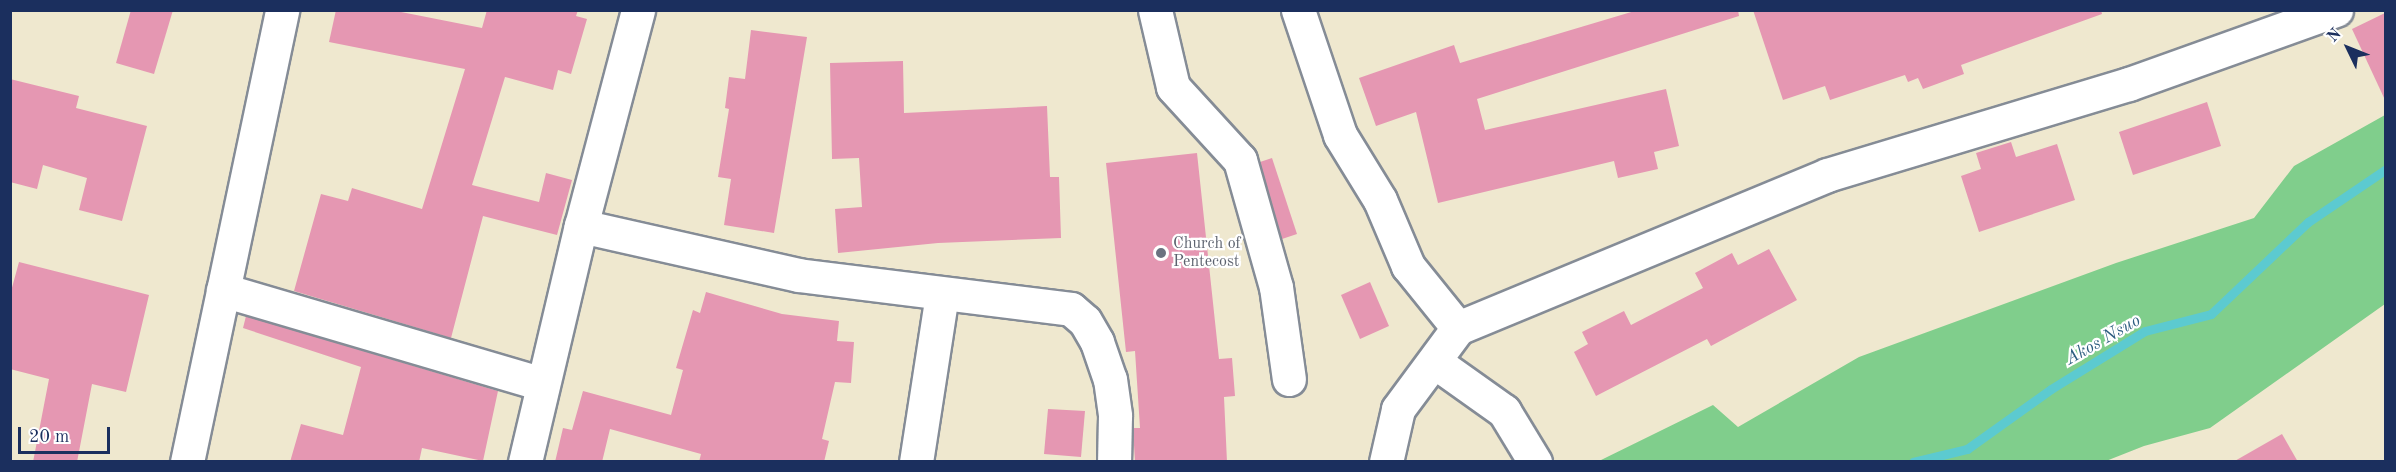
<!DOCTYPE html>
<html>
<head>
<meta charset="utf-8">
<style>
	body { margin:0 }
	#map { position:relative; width:2396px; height:472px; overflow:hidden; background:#efe8cf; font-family:"Old Standard TT",serif }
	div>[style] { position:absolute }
	.green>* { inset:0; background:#80ce8c }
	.stream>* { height:9px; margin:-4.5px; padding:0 4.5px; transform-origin:4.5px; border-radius:4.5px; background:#5ccad0 }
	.building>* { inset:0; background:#e597b2 }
	.roads { filter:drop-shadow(2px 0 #858c96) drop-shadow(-2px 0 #858c96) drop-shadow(0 2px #858c96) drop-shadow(0 -2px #858c96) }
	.minor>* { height:33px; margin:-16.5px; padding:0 16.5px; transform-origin:16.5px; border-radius:16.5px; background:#fff }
	.dots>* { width:16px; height:16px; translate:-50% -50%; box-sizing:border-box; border:3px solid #fff; border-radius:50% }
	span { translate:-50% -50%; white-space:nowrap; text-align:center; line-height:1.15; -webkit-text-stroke:4.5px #fff; paint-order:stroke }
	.worship-label { font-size:16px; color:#5b616d }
	.left { translate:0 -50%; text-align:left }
	.water-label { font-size:18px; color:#2e5e80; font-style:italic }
	.frame { position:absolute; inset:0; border:12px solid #1b2f5e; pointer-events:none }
	.north { position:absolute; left:2318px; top:18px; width:60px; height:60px; -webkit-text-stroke:4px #fff; paint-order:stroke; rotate:313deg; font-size:16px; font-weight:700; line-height:24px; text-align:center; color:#1b2f5e }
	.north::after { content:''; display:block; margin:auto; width:21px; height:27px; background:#1b2f5e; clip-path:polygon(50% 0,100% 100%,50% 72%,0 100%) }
	.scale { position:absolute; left:18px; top:427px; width:92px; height:27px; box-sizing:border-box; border:3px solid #1b2f5e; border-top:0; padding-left:8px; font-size:18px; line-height:21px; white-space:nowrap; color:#1b2f5e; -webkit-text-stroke:4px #fff; paint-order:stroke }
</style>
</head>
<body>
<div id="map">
	<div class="green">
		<div style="clip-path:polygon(2385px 115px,2385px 304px,2210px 428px,2144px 446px,2106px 461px,1599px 461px,1713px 405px,1738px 427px,1859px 357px,2116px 263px,2254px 218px,2294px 166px)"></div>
	</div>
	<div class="stream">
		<div style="left:1913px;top:462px;width:56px;rotate:-13.5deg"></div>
		<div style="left:1967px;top:449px;width:103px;rotate:-35.5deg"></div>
		<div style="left:2051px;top:389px;width:110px;rotate:-31.7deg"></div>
		<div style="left:2145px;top:331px;width:68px;rotate:-14.4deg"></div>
		<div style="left:2211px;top:314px;width:134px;rotate:-43.5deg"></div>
		<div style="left:2308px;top:222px;width:94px;rotate:-34.2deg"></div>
	</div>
	<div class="building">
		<div style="clip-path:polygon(131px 10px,173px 10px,154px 74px,116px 63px)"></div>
		<div style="clip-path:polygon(336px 10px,391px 10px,482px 28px,487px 10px,578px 10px,576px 16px,587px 19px,571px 74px,558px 70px,553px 90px,505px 77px,472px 185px,539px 202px,546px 173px,572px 180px,557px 235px,483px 216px,451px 338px,294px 291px,321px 194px,348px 201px,352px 188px,422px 209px,465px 69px,329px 42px)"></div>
		<div style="clip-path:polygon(1638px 10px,1738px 10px,1739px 16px,1477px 99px,1485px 130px,1666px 89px,1679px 146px,1654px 152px,1658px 169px,1618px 178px,1614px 161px,1438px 203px,1416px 112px,1376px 126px,1359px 78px,1454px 45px,1460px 63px)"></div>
		<div style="clip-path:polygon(1753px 10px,2101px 10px,2102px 14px,1961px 65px,1964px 74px,1923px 89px,1918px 78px,1908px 82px,1905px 75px,1830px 100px,1825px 86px,1783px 100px)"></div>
		<div style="clip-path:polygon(2385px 13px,2385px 100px,2352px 29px)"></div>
		<div style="clip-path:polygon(751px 30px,807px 37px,774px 233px,724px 225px,731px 179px,718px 177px,729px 109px,725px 108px,729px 77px,745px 79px)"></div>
		<div style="clip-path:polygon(903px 61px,904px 113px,1047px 106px,1050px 177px,1059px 177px,1061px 238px,938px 243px,838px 253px,835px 209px,862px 207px,859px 158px,832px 159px,830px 63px)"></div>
		<div style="clip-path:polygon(10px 79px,79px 96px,76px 108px,147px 126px,122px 221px,79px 210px,87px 178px,43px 165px,37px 189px,10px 182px)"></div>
		<div style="clip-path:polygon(2207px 102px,2221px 146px,2133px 175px,2119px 132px)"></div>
		<div style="clip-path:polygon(2011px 142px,2016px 157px,2057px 144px,2075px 200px,1979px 232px,1961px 176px,1981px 169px,1976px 153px)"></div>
		<div style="clip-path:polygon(1197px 153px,1219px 359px,1232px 358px,1235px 396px,1224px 397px,1227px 462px,1135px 462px,1133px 428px,1140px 428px,1135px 351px,1126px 352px,1106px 163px)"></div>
		<div style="clip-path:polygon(1272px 158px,1297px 234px,1282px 239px,1260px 162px)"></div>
		<div style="clip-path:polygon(1769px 249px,1797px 300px,1711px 346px,1707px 339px,1596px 396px,1574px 352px,1588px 344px,1582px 332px,1624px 311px,1631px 325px,1703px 288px,1695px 273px,1732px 253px,1738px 265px)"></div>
		<div style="clip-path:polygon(19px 262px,149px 295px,126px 392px,92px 384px,77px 462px,33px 462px,49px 379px,10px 369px,10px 295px)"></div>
		<div style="clip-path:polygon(1370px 282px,1389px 326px,1360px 339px,1341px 295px)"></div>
		<div style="clip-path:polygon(706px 292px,782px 314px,839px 321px,837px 341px,854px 342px,851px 383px,835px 382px,822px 439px,829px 441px,824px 462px,699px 462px,701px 454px,610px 429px,602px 462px,555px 462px,563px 428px,572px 430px,583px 391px,671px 415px,683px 370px,676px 368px,693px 310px,700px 313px)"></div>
		<div style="clip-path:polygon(246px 316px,498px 391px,483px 461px,422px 448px,419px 462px,290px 462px,301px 424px,343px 435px,361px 367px,243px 328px)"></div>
		<div style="clip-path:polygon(1048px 409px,1085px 411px,1081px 457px,1044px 454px)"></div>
		<div style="clip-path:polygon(2282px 434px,2298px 462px,2233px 462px)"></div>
	</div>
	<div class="roads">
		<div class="minor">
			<div style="left:1155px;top:10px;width:79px;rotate:76.8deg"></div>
			<div style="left:1173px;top:87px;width:99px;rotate:47.5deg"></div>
			<div style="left:1240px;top:160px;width:132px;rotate:74.2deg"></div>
			<div style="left:1276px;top:287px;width:93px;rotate:82deg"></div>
			<div style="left:1298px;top:10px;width:132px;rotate:71.4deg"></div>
			<div style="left:1340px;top:135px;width:76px;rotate:58.4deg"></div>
			<div style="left:1380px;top:200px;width:72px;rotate:67deg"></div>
			<div style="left:1408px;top:266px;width:80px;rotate:51.1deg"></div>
			<div style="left:581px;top:226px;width:222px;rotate:12.7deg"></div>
			<div style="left:798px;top:275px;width:275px;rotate:7.1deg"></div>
			<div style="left:1071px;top:309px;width:18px;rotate:41deg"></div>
			<div style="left:1085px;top:321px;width:24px;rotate:60deg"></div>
			<div style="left:1097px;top:342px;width:39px;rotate:71deg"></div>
			<div style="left:1110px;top:379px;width:37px;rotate:82deg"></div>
			<div style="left:1115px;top:416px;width:46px;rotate:91.2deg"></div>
			<div style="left:223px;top:290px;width:333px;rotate:16.4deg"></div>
			<div style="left:1435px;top:362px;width:85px;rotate:35.4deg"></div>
			<div style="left:1504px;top:411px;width:60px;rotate:58.7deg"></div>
			<div style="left:187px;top:462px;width:462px;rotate:-78.1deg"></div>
			<div style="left:525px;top:462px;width:243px;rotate:-76.7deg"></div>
			<div style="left:581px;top:226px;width:223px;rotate:-75.2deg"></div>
			<div style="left:916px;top:462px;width:169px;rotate:-81.2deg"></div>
			<div style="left:1386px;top:462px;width:54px;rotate:-77.2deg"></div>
			<div style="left:1398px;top:409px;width:101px;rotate:-53.5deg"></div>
			<div style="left:1458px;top:328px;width:399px;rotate:-22.5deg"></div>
			<div style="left:1827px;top:175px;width:315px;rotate:-16.8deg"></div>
			<div style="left:2129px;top:84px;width:220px;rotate:-19.7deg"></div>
		</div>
	</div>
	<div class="dots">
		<div style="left:1161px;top:253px;background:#6b7280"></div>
	</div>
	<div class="worship-label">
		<span class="left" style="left:1173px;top:253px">Church of<br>Pentecost</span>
	</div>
	<div class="water-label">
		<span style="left:2103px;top:340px;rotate:-30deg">Akos Nsuo</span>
	</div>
	<div class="frame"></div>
	<div class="north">N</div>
	<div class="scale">20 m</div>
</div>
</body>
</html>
